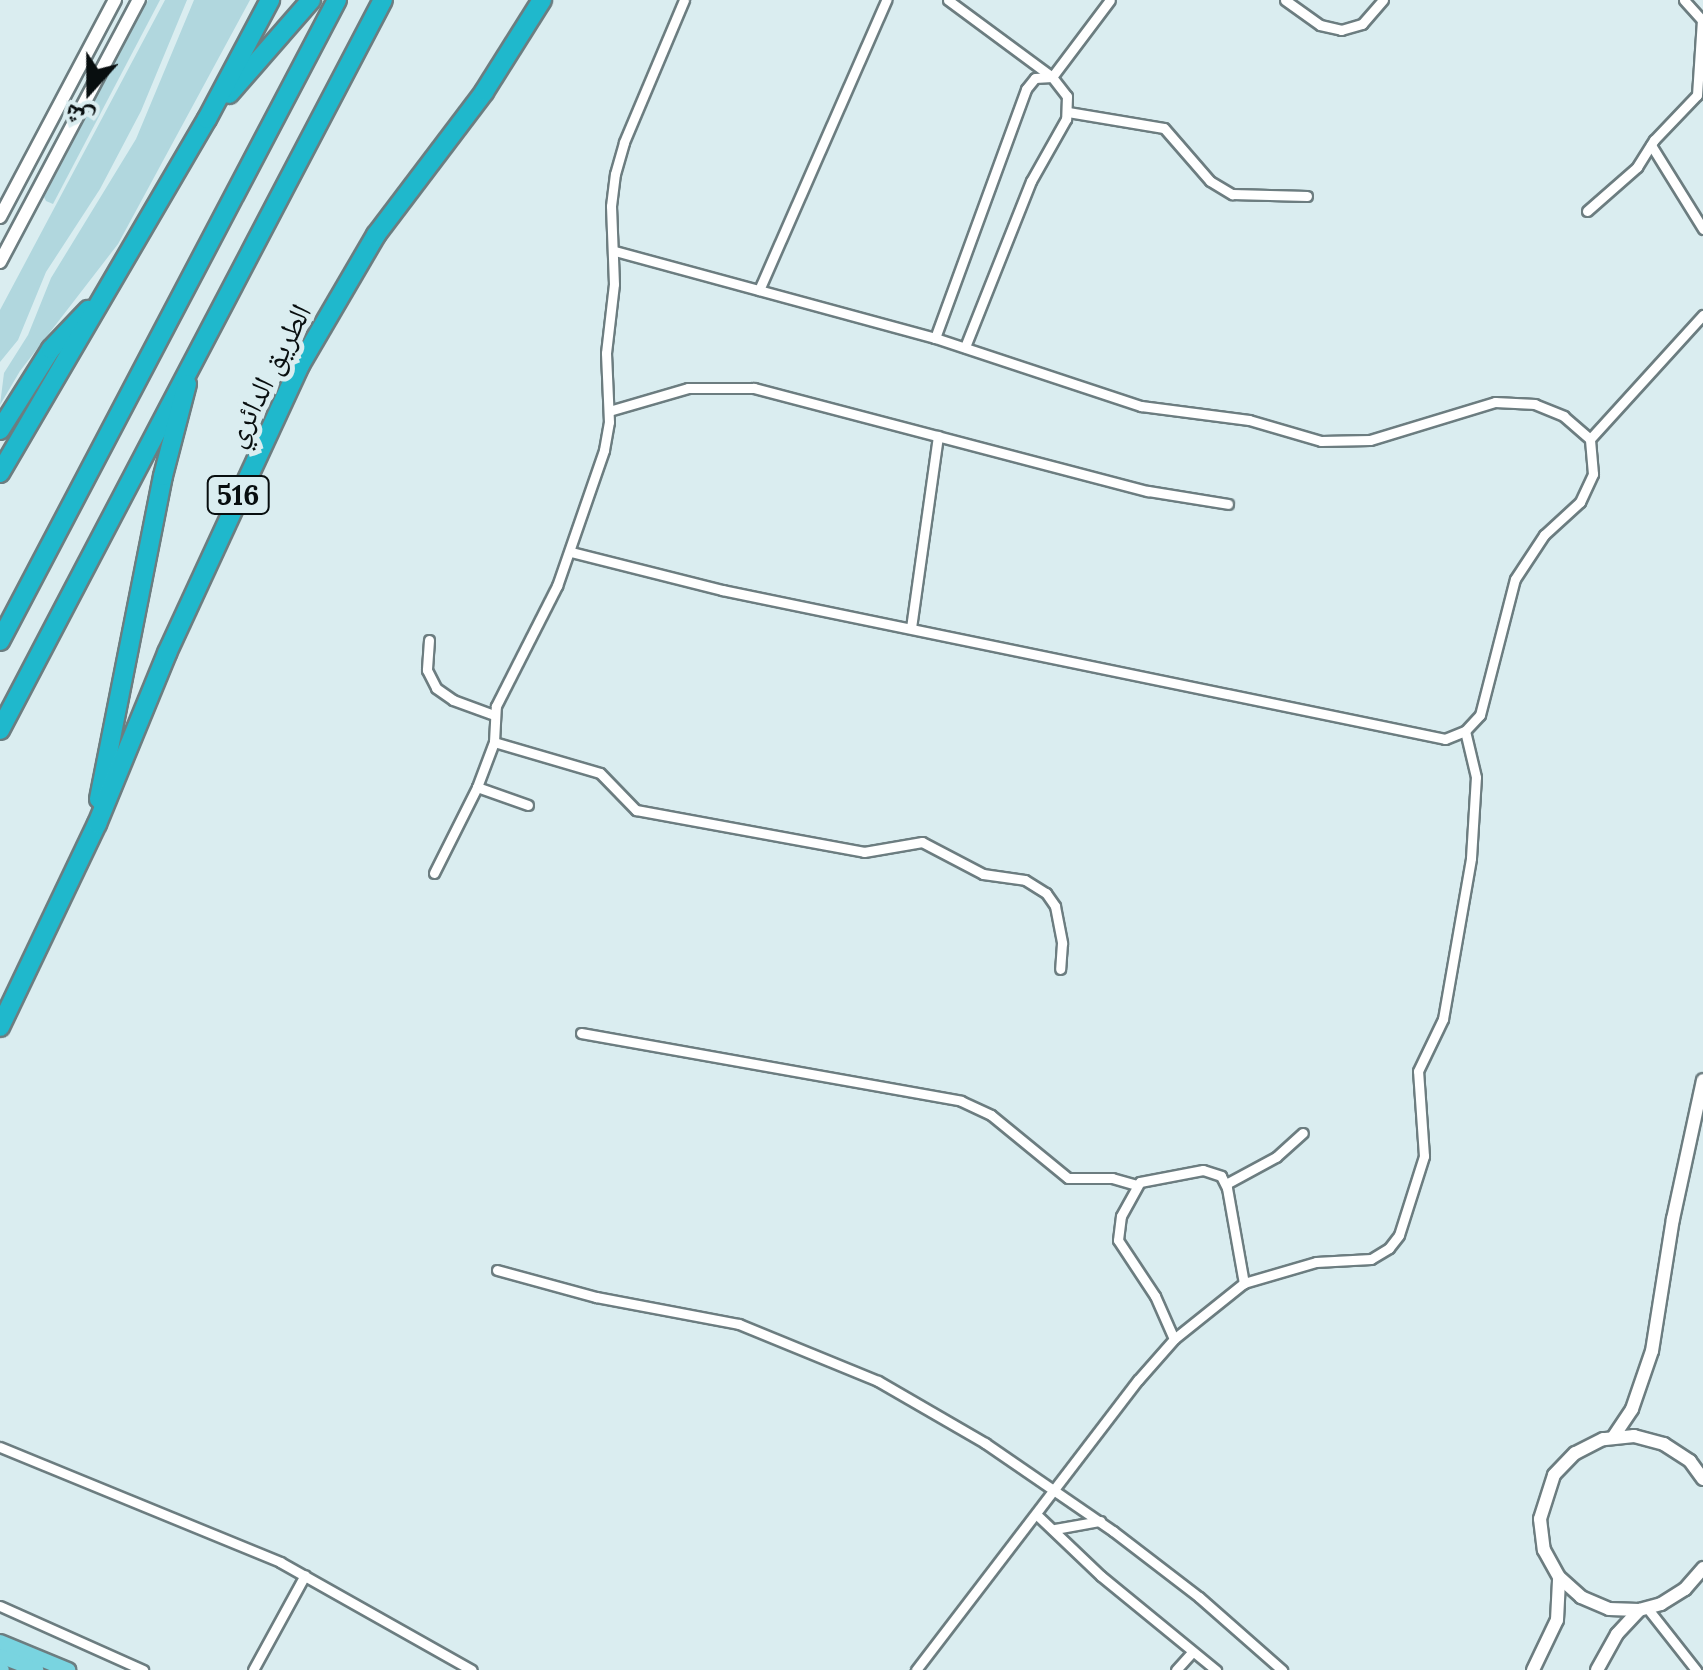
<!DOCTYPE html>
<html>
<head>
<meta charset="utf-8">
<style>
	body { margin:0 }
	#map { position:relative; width:1703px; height:1670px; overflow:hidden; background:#daedf0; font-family:Lora,"Noto Naskh Arabic",serif }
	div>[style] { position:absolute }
	.green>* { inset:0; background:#b1d7de }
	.roads { filter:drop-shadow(2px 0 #6c7d80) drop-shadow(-2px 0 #6c7d80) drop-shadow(0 2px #6c7d80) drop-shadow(0 -2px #6c7d80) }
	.street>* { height:9px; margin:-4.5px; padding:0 4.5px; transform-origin:4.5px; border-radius:4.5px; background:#fff }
	.secondary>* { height:12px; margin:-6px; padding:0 6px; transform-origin:6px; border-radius:6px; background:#fff }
	.primary>* { height:14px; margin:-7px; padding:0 7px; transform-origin:7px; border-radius:7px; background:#79d4e0 }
	.highway>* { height:18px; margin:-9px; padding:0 9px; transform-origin:9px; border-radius:9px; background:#1fb8cc }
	span { translate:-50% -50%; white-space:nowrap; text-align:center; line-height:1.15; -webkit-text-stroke:10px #daedf0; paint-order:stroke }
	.shield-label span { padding:2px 8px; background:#daedf0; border:2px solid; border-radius:8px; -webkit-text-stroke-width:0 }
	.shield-label { font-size:28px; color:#080e0f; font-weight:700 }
	.street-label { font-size:30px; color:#080e0f }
	.north { position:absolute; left:40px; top:40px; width:100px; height:100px; -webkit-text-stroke:8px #daedf0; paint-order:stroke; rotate:201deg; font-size:28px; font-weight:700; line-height:40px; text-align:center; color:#080e0f }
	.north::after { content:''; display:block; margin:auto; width:35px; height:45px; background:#080e0f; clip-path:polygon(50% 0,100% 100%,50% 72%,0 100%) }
</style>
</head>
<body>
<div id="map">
	<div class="green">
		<div style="clip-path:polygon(148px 0,160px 0,53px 204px,46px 201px,44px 197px)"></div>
		<div style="clip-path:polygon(165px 0,187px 0,141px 111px,100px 189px,46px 272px,18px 340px,0 362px,0 310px)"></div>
		<div style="clip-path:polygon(194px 0,250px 0,118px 244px,20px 371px,0 405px,4px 373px,28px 335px,51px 278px,136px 139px)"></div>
	</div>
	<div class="roads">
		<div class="street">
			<div style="left:948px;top:0;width:129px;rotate:36.5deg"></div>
			<div style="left:1052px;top:77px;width:96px;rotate:-53deg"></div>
			<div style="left:1285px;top:0;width:43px;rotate:35.5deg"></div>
			<div style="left:1320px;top:25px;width:22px;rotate:13deg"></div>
			<div style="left:1341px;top:30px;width:22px;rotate:-16deg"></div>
			<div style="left:1362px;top:24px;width:32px;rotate:-49deg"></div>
			<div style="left:1068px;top:112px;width:97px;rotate:9.5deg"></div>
			<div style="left:1164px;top:128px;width:70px;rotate:49deg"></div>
			<div style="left:1210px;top:181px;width:26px;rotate:31deg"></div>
			<div style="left:1232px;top:194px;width:75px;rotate:1.5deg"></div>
			<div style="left:1651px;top:145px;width:99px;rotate:58.2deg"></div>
			<div style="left:1587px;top:211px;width:67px;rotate:-41.3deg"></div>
			<div style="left:1637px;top:167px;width:32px;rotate:-58deg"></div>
			<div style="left:1654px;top:140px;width:62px;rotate:-46.3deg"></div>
			<div style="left:1697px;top:95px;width:75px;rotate:-86.2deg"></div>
			<div style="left:1702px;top:20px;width:27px;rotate:-132deg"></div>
			<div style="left:759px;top:290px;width:317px;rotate:-66.3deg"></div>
			<div style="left:935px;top:338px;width:265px;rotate:-69.9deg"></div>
			<div style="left:1026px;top:89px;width:14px;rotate:-51deg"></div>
			<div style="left:1035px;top:78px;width:17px;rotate:-3deg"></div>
			<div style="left:1052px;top:77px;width:24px;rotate:52deg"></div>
			<div style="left:1067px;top:96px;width:23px;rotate:92deg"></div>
			<div style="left:1066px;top:119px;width:71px;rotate:119.4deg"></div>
			<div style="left:1031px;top:181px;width:179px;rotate:111.7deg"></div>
			<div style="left:609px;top:411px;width:82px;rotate:-16.2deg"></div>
			<div style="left:688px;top:388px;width:66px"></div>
			<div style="left:754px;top:388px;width:407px;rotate:14.7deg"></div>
			<div style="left:1148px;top:491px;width:81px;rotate:9.2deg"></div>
			<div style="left:1590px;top:439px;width:168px;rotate:-47.7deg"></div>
			<div style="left:571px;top:552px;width:156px;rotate:14.1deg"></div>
			<div style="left:722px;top:590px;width:738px;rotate:11.64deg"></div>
			<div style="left:1445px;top:739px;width:22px;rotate:-22deg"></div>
			<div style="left:1465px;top:731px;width:22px;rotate:-47deg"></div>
			<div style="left:1480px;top:715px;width:140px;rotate:-75.6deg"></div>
			<div style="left:1515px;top:579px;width:53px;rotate:-56.6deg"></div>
			<div style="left:1544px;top:535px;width:49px;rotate:-42.5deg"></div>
			<div style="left:1580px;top:502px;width:31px;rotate:-65deg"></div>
			<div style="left:1593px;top:474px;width:35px;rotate:-95deg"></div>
			<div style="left:1590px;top:439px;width:35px;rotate:-139deg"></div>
			<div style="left:1564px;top:416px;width:31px;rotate:-158deg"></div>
			<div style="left:1535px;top:404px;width:40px;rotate:-177.1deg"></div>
			<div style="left:1495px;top:402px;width:131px;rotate:163.1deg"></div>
			<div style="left:1370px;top:440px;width:49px;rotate:178.8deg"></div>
			<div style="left:1321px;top:441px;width:75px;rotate:-163.7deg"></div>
			<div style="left:1249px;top:420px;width:109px;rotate:-172.6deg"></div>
			<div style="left:1141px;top:406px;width:217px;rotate:-161.7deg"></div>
			<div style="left:935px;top:338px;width:333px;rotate:-164.8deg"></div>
			<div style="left:911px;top:628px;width:194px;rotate:-82deg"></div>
			<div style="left:429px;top:640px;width:30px;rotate:94deg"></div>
			<div style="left:427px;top:670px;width:20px;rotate:63deg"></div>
			<div style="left:436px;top:688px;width:21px;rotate:35deg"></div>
			<div style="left:453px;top:700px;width:44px;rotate:20.1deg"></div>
			<div style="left:494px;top:742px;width:110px;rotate:16.3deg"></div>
			<div style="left:600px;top:773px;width:52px;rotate:45.8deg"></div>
			<div style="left:636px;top:810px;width:232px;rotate:10.4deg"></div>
			<div style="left:864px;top:852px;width:59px;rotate:-9.8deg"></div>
			<div style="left:922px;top:842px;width:69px;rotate:27.7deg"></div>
			<div style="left:983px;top:874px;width:42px;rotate:8.1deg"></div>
			<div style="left:1025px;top:880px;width:25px;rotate:32deg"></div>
			<div style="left:1046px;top:893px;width:16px;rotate:55deg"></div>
			<div style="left:1055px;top:906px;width:38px;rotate:79deg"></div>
			<div style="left:1062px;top:943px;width:26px;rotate:94deg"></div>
			<div style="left:477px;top:787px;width:54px;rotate:19.4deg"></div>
			<div style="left:434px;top:873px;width:96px;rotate:-63.4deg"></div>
			<div style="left:477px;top:787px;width:48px;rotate:-69.3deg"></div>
			<div style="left:494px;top:742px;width:36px;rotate:-87deg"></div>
			<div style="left:496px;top:706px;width:135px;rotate:-63.1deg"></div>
			<div style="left:557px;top:586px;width:144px;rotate:-70.9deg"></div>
			<div style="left:604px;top:450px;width:28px;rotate:-80deg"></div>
			<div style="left:609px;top:422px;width:69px;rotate:-92.5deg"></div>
			<div style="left:606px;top:353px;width:69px;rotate:-83.4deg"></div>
			<div style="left:614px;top:284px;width:78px;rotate:-92.2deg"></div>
			<div style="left:611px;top:206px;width:32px;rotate:-83deg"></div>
			<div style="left:615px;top:174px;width:33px;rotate:-74deg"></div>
			<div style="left:624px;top:142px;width:154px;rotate:-67.1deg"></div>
			<div style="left:581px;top:1033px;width:386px;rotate:10.1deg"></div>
			<div style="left:961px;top:1101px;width:33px;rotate:25deg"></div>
			<div style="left:991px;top:1115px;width:99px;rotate:39.3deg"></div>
			<div style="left:1068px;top:1178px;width:44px"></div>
			<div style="left:1112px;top:1178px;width:26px;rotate:16deg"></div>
			<div style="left:1226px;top:1184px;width:57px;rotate:-28.4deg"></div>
			<div style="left:1276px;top:1157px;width:36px;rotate:-42deg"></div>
			<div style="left:497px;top:1270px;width:103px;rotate:15.3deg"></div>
			<div style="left:596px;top:1297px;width:146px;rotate:10.7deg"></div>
			<div style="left:739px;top:1324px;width:150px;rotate:22.3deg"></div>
			<div style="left:878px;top:1381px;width:124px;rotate:30.1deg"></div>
			<div style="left:985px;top:1443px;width:155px;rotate:34.5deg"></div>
			<div style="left:1113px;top:1531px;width:108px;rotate:37.5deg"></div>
			<div style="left:1199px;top:1597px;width:111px;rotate:41.3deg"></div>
			<div style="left:1174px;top:1339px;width:47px;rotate:-113.8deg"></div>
			<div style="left:1155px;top:1296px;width:67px;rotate:-123.5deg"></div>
			<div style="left:1118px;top:1240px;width:24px;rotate:-83deg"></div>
			<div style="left:1121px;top:1216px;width:39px;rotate:-61deg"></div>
			<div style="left:1140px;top:1182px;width:64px;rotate:-10.8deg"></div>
			<div style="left:1203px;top:1170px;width:19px;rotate:18deg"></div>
			<div style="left:1221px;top:1176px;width:13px;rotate:63deg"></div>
			<div style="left:1227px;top:1188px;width:97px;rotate:79.9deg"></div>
			<div style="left:0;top:1447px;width:303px;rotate:22.3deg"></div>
			<div style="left:280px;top:1562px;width:220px;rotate:29.4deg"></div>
			<div style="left:1037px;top:1515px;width:88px;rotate:43.6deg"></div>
			<div style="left:1101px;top:1576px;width:149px;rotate:39.3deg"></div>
			<div style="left:1055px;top:1529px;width:46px;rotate:-10.1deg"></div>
			<div style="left:0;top:1606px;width:157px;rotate:24.1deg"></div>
			<div style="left:1648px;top:1609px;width:78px;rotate:51.8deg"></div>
			<div style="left:253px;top:1670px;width:108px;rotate:-61.3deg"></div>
			<div style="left:916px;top:1670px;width:365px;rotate:-52.6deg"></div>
			<div style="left:1138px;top:1380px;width:55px;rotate:-48.7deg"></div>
			<div style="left:1174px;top:1339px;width:90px;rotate:-38.7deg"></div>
			<div style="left:1244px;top:1283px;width:75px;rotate:-16.3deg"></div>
			<div style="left:1316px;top:1262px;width:55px;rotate:-3.1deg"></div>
			<div style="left:1371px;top:1259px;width:21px;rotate:-31deg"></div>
			<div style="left:1389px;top:1248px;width:16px;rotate:-52deg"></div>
			<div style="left:1399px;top:1235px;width:83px;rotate:-72.4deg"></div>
			<div style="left:1424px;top:1156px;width:85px;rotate:-94deg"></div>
			<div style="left:1418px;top:1071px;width:58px;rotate:-64.3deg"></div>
			<div style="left:1443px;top:1019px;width:163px;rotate:-80.1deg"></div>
			<div style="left:1471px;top:858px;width:81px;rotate:-86.5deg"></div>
			<div style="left:1476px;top:777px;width:47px;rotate:-103.4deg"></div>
			<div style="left:1176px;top:1670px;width:24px;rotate:-48deg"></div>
		</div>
		<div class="secondary">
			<div style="left:0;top:217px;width:246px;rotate:-62.1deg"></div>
			<div style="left:0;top:262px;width:297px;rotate:-62.1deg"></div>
			<div style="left:1614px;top:1436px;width:32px;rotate:-56deg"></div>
			<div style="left:1632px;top:1409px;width:61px;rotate:-71deg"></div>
			<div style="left:1652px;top:1351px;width:134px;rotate:-81deg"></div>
			<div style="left:1673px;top:1219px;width:142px;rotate:-77.8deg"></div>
			<div style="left:1703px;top:1479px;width:22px;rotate:-126deg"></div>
			<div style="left:1690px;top:1461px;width:31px;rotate:-147deg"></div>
			<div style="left:1664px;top:1444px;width:31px;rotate:-165deg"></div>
			<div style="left:1634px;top:1436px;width:31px;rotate:174deg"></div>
			<div style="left:1603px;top:1439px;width:31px;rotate:153deg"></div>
			<div style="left:1575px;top:1453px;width:30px;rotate:134deg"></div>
			<div style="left:1554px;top:1475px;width:46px;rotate:107.7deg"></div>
			<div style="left:1540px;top:1519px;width:31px;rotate:83deg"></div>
			<div style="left:1544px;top:1550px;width:31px;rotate:61deg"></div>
			<div style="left:1559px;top:1577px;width:30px;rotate:42deg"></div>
			<div style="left:1581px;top:1597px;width:30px;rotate:23deg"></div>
			<div style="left:1609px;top:1609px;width:30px;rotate:2deg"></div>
			<div style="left:1639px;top:1610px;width:23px;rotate:-15deg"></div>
			<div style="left:1661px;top:1604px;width:28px;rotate:-32deg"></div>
			<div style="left:1685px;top:1589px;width:28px;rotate:-49deg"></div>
			<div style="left:1533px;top:1670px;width:55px;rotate:-64.4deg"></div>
			<div style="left:1557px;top:1620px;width:40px;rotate:-87.1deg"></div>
			<div style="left:1597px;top:1670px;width:41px;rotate:-60.9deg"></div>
			<div style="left:1617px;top:1634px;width:33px;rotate:-47deg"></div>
		</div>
		<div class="primary">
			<div style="left:0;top:1642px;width:74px;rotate:22.4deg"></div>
			<div style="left:0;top:1656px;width:39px;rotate:21deg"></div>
			<div style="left:0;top:1669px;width:2px;rotate:27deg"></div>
		</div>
		<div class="highway">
			<div style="left:229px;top:94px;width:125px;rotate:-48.9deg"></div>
			<div style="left:0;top:430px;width:96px;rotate:-57.8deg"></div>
			<div style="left:51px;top:349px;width:54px;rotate:-46.5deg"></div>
			<div style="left:0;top:473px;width:410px;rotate:-59.7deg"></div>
			<div style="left:207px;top:119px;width:135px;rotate:-62.1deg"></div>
			<div style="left:0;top:641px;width:724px;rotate:-62.27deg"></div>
			<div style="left:0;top:730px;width:824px;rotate:-62.32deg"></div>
			<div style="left:99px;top:799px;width:329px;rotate:-78.8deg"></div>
			<div style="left:163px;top:476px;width:95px;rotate:-75.4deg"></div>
			<div style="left:0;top:1027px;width:225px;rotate:-64.5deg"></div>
			<div style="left:97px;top:824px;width:185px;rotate:-67.7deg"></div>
			<div style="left:167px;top:653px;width:317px;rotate:-65.2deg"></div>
			<div style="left:300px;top:365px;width:151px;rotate:-59.7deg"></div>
			<div style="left:376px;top:235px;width:179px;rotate:-52.9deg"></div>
			<div style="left:484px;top:92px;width:109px;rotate:-57.8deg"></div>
		</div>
	</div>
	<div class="shield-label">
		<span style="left:238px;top:495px">516</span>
	</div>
	<div class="street-label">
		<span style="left:267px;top:375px;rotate:-63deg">الطريق الدائري</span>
	</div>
	<div class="north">ش</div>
</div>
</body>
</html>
